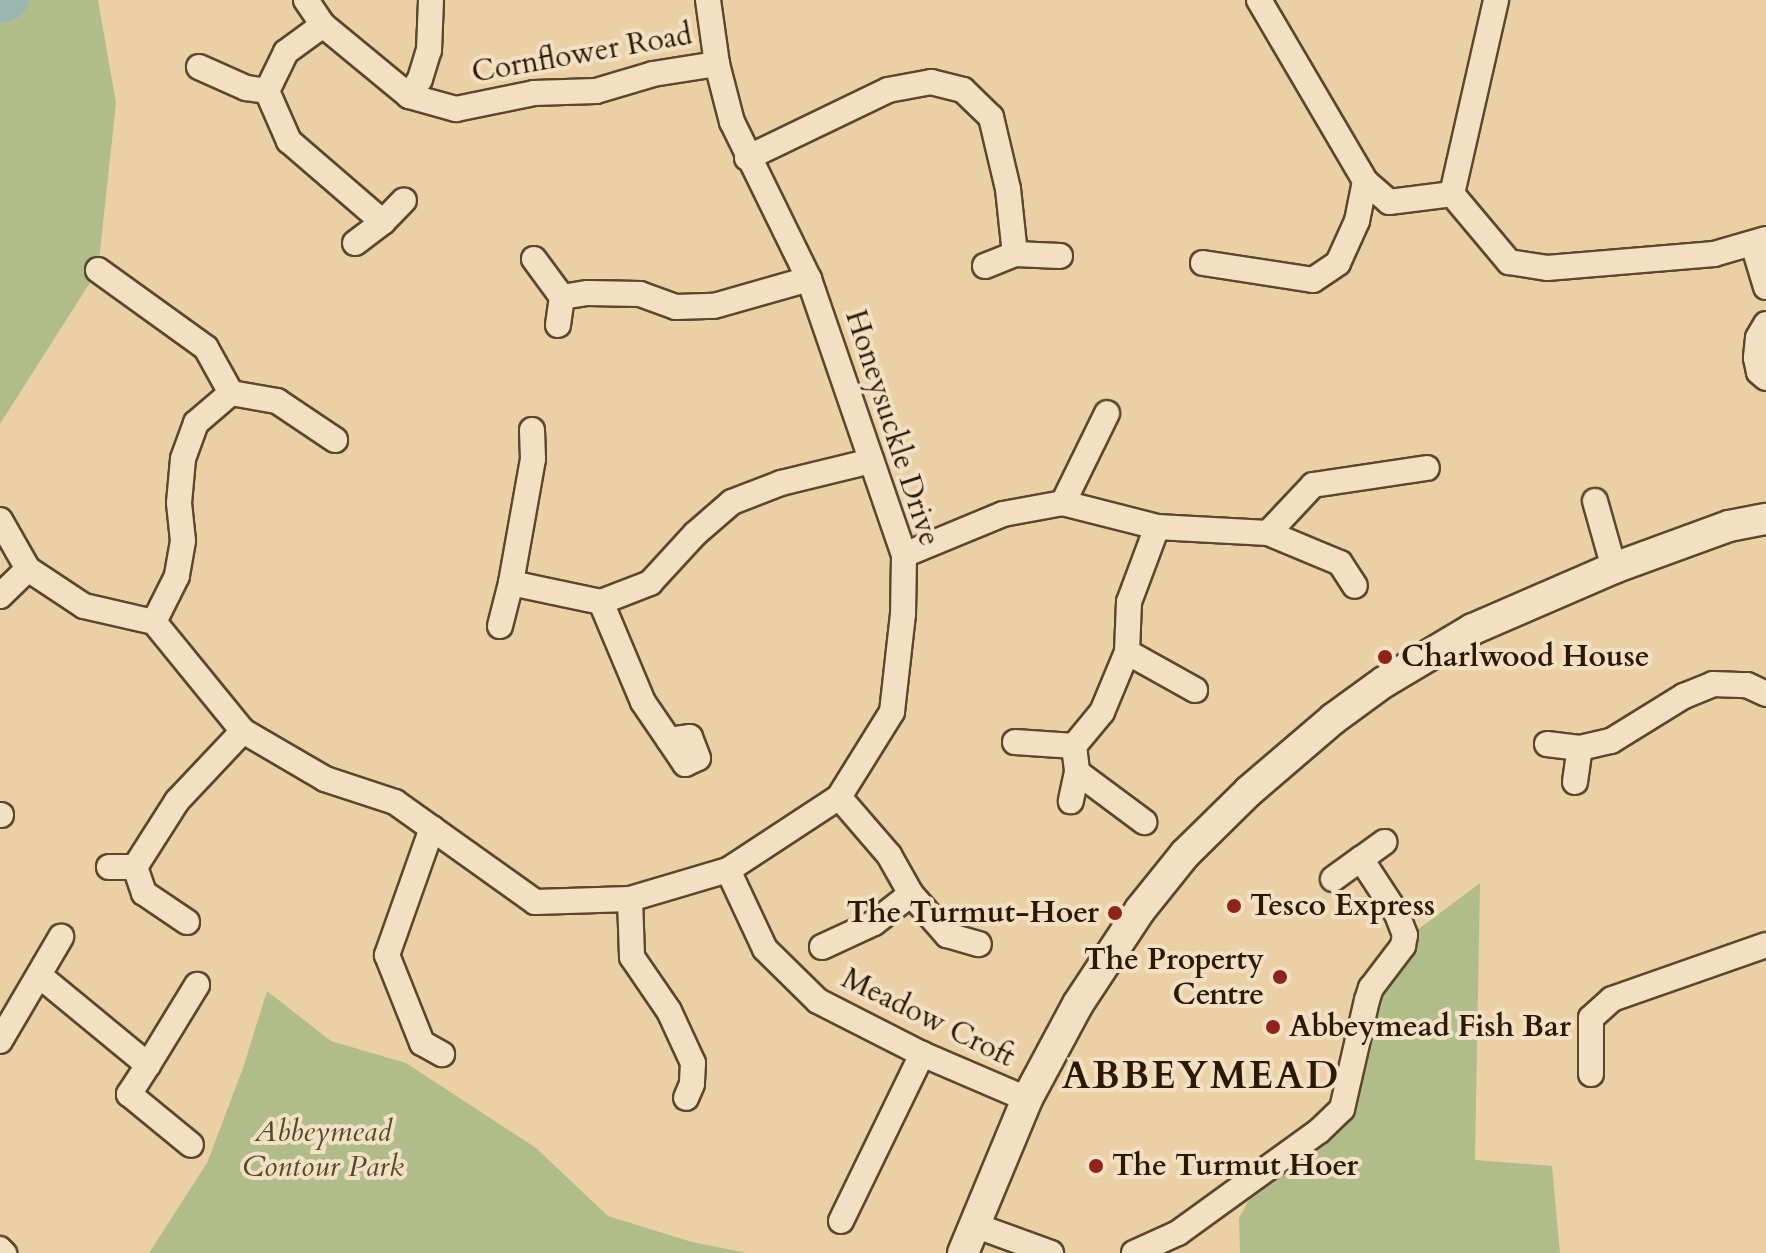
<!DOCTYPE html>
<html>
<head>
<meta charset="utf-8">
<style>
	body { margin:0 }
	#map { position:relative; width:1766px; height:1253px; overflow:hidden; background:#ebd0a5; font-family:Cardo,serif }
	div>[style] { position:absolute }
	.green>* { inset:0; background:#b1bc8b }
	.stream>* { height:7px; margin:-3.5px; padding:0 3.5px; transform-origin:3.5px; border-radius:3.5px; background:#9bb5af }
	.river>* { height:40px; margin:-20px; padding:0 20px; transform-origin:20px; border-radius:20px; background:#9bb5af }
	.roads { filter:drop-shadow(2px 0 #5b472c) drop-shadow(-2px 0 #5b472c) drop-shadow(0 2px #5b472c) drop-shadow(0 -2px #5b472c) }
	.minor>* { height:24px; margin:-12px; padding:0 12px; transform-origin:12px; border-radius:12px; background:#f2e0c4 }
	.tertiary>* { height:30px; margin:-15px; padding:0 15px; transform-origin:15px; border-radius:15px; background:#f2e0c4 }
	.dots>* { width:22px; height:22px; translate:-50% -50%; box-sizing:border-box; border:4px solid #f2e0c4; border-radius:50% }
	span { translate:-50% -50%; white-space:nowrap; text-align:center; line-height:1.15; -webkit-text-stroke:8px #f2e0c4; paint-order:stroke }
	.street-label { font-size:30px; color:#2b1903 }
	.poi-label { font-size:30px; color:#2b1903; font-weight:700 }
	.left { translate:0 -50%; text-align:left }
	.right { translate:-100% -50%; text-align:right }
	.park-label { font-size:30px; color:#534a2c; font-style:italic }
	.district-label { font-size:38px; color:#2b1903; font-weight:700; letter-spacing:2px }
</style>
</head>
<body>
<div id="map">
	<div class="green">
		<div style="clip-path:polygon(0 0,98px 0,116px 103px,98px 270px,0 424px)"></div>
		<div style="clip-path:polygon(1480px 883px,1475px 1160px,1552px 1166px,1560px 1253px,1240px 1253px,1239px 1218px,1268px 1166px,1319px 1131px,1354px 1062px,1405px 935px,1420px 928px)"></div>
		<div style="clip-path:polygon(267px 991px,331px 1041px,406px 1063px,536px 1148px,608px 1216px,692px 1242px,747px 1253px,149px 1253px,207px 1163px,243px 1068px)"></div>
	</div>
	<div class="stream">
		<div style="left:7px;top:2px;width:3px;rotate:-45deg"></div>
	</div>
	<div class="river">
		<div style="left:0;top:3px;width:9px;rotate:-21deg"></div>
	</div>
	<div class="roads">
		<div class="minor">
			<div style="left:306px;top:0;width:30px;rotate:56deg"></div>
			<div style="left:323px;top:25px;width:112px;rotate:39.5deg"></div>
			<div style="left:409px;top:96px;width:49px;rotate:15.5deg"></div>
			<div style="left:456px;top:109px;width:80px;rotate:-11.6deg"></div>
			<div style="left:534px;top:93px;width:62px;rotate:-1.8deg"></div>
			<div style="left:596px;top:91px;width:59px;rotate:-16.6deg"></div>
			<div style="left:653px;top:74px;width:65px;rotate:-8.9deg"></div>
			<div style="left:1259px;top:0;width:210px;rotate:59.6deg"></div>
			<div style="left:1365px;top:181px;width:32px;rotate:41deg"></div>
			<div style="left:1389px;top:202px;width:64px;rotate:-7.2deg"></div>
			<div style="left:323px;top:25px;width:46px;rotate:143.9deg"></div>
			<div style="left:286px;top:52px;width:43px;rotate:116deg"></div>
			<div style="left:267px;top:91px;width:55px;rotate:66.3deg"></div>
			<div style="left:289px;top:141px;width:124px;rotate:40.8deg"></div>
			<div style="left:383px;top:222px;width:35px;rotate:143deg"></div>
			<div style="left:199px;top:67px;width:51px;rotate:24.1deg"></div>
			<div style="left:246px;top:88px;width:21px;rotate:8deg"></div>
			<div style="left:409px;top:96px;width:20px;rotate:-57deg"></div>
			<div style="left:420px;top:79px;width:30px;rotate:-73deg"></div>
			<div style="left:429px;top:50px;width:50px;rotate:-87.7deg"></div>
			<div style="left:747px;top:158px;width:157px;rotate:-25.7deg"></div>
			<div style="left:888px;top:90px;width:44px;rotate:-10.5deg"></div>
			<div style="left:931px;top:82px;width:33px;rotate:14deg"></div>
			<div style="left:963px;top:90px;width:39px;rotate:44deg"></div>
			<div style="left:991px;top:117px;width:74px;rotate:76.7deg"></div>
			<div style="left:1008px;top:189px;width:65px;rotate:83.9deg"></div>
			<div style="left:1015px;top:254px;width:45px;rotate:2.5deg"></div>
			<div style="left:1452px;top:194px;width:89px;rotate:50deg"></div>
			<div style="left:1509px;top:262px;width:38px;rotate:9deg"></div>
			<div style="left:1547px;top:268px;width:168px;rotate:-4.8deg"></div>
			<div style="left:1714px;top:254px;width:54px;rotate:-16.1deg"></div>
			<div style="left:1452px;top:194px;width:199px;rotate:-77.2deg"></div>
			<div style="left:383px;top:222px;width:30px;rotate:-46deg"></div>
			<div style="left:1753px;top:244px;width:45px;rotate:73.2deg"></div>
			<div style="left:534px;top:259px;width:47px;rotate:53.6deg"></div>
			<div style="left:562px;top:297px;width:26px;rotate:-9deg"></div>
			<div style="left:588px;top:293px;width:52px;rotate:1.1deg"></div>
			<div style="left:640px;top:294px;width:38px;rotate:20deg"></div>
			<div style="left:676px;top:307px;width:38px;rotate:-2deg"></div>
			<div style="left:714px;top:306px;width:99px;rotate:-15.9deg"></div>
			<div style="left:1203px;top:263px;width:111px;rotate:8.8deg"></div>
			<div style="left:1313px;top:280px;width:30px;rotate:-34deg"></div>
			<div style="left:1338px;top:263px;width:46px;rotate:-65.7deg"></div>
			<div style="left:1357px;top:221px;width:41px;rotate:-78.7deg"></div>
			<div style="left:985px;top:266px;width:32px;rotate:-22deg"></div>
			<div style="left:98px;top:270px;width:133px;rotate:35.8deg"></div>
			<div style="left:206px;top:348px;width:51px;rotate:60.9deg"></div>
			<div style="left:231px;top:393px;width:46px;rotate:139.4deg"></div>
			<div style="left:196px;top:423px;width:38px;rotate:110deg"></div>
			<div style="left:183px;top:459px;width:44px;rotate:95.2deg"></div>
			<div style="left:179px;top:503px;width:38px;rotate:84deg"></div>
			<div style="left:183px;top:541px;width:36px;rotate:100deg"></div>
			<div style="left:177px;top:576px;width:51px;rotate:116.6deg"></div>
			<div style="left:1766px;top:324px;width:16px;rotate:120deg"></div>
			<div style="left:1758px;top:338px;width:20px;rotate:96deg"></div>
			<div style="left:1756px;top:358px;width:14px;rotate:78deg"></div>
			<div style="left:1759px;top:372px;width:9px;rotate:41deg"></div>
			<div style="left:558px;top:325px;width:28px;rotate:-82deg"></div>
			<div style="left:231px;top:393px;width:47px;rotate:9.9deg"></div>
			<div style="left:277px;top:401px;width:70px;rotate:33.9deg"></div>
			<div style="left:532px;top:430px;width:29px;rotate:88deg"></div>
			<div style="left:533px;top:459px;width:126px;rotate:100.1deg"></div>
			<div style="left:511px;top:583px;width:92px;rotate:11.9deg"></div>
			<div style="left:601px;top:602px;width:53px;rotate:-21.2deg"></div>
			<div style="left:650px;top:583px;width:67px;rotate:-47.4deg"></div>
			<div style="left:695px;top:534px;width:49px;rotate:-40.9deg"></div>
			<div style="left:732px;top:502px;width:53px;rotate:-21.2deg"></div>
			<div style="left:781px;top:483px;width:93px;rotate:-13.7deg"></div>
			<div style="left:1595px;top:501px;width:70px;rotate:74.2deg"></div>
			<div style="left:1063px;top:503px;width:100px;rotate:-63.9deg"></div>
			<div style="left:0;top:520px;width:56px;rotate:60.3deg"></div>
			<div style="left:28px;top:569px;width:67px;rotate:33.5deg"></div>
			<div style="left:84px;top:606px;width:72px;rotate:12.9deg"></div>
			<div style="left:154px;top:622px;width:141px;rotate:50.8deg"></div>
			<div style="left:243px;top:731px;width:95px;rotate:30.3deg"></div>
			<div style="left:325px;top:779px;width:74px;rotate:18.2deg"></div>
			<div style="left:395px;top:802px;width:172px;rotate:35.5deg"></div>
			<div style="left:535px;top:902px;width:95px;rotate:-1.8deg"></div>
			<div style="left:630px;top:899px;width:102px;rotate:-16.5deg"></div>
			<div style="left:728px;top:870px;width:133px;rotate:-33.3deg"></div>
			<div style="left:839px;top:797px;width:100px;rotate:-58.1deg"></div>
			<div style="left:892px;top:712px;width:99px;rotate:-83.6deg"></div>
			<div style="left:903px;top:614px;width:59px;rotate:-89deg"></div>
			<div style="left:904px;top:555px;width:292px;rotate:-109deg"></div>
			<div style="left:809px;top:279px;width:175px;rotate:-116.1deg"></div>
			<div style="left:732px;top:122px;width:60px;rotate:-104.5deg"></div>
			<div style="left:717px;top:64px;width:65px;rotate:-98deg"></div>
			<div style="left:1157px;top:527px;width:111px;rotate:3.1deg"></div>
			<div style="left:1268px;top:533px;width:78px;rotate:22.6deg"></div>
			<div style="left:1340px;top:563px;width:27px;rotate:57deg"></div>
			<div style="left:1268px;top:533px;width:66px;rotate:-46.8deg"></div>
			<div style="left:1313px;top:485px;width:115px;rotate:-8.5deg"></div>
			<div style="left:904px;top:555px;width:107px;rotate:-22.5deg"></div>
			<div style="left:1003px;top:514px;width:61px;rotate:-10.4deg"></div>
			<div style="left:1063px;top:503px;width:97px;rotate:14.3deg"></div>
			<div style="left:1157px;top:527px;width:80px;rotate:110.5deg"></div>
			<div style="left:1129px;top:602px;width:50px;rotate:92.3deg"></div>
			<div style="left:1127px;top:652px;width:65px;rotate:112.6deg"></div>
			<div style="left:1102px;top:712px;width:44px;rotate:129.5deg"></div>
			<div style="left:1074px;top:746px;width:26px;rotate:83deg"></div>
			<div style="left:1077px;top:772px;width:30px;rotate:102deg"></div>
			<div style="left:0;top:596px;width:39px;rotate:-44deg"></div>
			<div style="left:601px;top:602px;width:108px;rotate:67.2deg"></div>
			<div style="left:643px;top:702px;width:46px;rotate:55.6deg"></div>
			<div style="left:669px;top:740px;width:29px;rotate:56deg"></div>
			<div style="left:685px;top:764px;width:14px;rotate:-25deg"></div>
			<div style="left:698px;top:758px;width:22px;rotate:-111deg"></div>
			<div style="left:690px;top:737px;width:21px;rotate:172deg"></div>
			<div style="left:500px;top:626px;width:44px;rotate:-75.7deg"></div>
			<div style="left:1127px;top:652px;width:78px;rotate:29.2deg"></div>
			<div style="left:1015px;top:742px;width:59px;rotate:3.9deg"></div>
			<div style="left:1547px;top:744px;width:33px;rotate:7deg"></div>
			<div style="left:1580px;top:748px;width:32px;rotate:-13deg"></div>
			<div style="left:1611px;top:741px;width:86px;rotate:-31.7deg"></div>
			<div style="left:1684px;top:696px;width:31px;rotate:-22deg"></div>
			<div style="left:1713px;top:684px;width:34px;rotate:2deg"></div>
			<div style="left:1747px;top:685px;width:21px;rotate:25deg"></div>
			<div style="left:1077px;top:772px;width:84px;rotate:36.7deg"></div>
			<div style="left:1575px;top:782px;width:34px;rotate:-82deg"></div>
			<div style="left:839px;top:797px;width:77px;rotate:49.2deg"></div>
			<div style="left:889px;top:855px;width:45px;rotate:60.6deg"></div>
			<div style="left:911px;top:894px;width:55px;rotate:48.7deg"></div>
			<div style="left:947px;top:935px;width:33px;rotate:16deg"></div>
			<div style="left:0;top:815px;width:1px"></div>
			<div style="left:432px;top:828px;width:135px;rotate:109.5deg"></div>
			<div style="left:387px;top:955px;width:95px;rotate:68.3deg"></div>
			<div style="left:422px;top:1043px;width:23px;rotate:29deg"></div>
			<div style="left:109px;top:867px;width:26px"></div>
			<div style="left:728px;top:870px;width:87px;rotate:64.9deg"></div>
			<div style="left:765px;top:949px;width:74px;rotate:44.5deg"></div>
			<div style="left:818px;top:1001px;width:117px;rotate:27deg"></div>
			<div style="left:922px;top:1054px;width:114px;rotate:23.2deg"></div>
			<div style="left:1333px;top:879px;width:34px;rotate:-36deg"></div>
			<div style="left:630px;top:899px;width:58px;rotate:88deg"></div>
			<div style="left:632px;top:957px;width:65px;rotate:55.6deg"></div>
			<div style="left:669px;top:1011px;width:57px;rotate:65.2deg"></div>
			<div style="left:693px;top:1063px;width:21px;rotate:93deg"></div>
			<div style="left:692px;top:1084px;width:15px;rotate:113deg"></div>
			<div style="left:187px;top:922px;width:52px;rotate:-146deg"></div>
			<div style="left:144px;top:893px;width:28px;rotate:-109deg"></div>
			<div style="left:135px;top:867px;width:78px;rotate:-57.5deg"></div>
			<div style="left:177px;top:801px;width:96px;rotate:-46.7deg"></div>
			<div style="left:822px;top:947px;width:57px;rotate:-24.8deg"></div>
			<div style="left:874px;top:923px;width:47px;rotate:-38.1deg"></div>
			<div style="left:40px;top:976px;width:140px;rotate:39.5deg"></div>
			<div style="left:148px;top:1065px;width:35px;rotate:123deg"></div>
			<div style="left:129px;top:1094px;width:80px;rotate:39.4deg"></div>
			<div style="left:0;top:1041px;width:121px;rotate:-59.6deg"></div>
			<div style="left:148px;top:1065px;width:94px;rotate:-58.5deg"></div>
			<div style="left:1591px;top:1074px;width:56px;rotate:-90deg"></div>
			<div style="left:1591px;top:1018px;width:28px;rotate:-42deg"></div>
			<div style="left:1612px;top:999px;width:163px;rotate:-19.3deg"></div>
			<div style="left:841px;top:1221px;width:186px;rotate:-64.1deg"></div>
			<div style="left:974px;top:1225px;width:82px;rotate:20deg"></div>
			<div style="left:0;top:1249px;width:6px;rotate:45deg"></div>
			<div style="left:1134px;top:1253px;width:48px;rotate:-24.4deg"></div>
			<div style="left:1178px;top:1233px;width:174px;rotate:-35.9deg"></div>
			<div style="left:1319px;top:1131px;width:32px;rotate:-44deg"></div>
			<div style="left:1342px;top:1109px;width:112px;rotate:-77.1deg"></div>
			<div style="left:1367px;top:1000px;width:13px;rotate:-72deg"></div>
			<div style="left:1371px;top:988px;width:53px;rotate:-52.7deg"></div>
			<div style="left:1403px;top:946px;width:11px;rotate:-80deg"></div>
			<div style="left:1405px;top:935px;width:22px;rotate:-111deg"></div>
			<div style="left:1397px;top:914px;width:66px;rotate:-123.2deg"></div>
			<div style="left:1361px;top:859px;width:29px;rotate:-36deg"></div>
		</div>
		<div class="tertiary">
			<div style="left:963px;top:1253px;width:167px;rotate:-67.4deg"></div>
			<div style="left:1027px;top:1099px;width:108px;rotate:-61.8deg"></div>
			<div style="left:1078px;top:1004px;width:113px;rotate:-56.6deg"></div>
			<div style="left:1140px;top:910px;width:72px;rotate:-51.2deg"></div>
			<div style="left:1185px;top:854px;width:90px;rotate:-44.5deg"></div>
			<div style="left:1249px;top:791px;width:111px;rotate:-40.6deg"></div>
			<div style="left:1333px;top:719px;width:63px;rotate:-36deg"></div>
			<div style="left:1384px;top:682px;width:104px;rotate:-30.8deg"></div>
			<div style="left:1473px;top:629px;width:154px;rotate:-23.4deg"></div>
			<div style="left:1614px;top:568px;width:122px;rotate:-20.1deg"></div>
			<div style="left:1729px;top:526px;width:38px;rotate:-11deg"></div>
		</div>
	</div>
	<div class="dots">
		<div style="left:1385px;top:657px;background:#8f2418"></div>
		<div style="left:1234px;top:906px;background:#8f2418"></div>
		<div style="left:1115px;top:913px;background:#8f2418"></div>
		<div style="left:1280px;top:977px;background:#8f2418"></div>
		<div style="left:1273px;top:1027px;background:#8f2418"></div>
		<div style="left:1096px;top:1166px;background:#8f2418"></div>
	</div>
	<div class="street-label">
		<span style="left:582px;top:54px;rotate:-10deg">Cornflower Road</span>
		<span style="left:892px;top:428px;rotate:72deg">Honeysuckle Drive</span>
		<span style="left:928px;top:1018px;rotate:26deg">Meadow Croft</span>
	</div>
	<div class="poi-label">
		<span class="left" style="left:1401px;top:657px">Charlwood House</span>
		<span class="left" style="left:1250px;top:906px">Tesco Express</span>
		<span class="right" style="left:1099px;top:913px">The Turmut-Hoer</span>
		<span class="right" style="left:1264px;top:977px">The Property<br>Centre</span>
		<span class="left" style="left:1289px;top:1027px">Abbeymead Fish Bar</span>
		<span class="left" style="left:1112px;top:1166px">The Turmut Hoer</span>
	</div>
	<div class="park-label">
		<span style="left:323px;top:1149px">Abbeymead<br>Contour Park</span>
	</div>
	<div class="district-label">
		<span style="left:1201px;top:1077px">ABBEYMEAD</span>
	</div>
</div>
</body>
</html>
